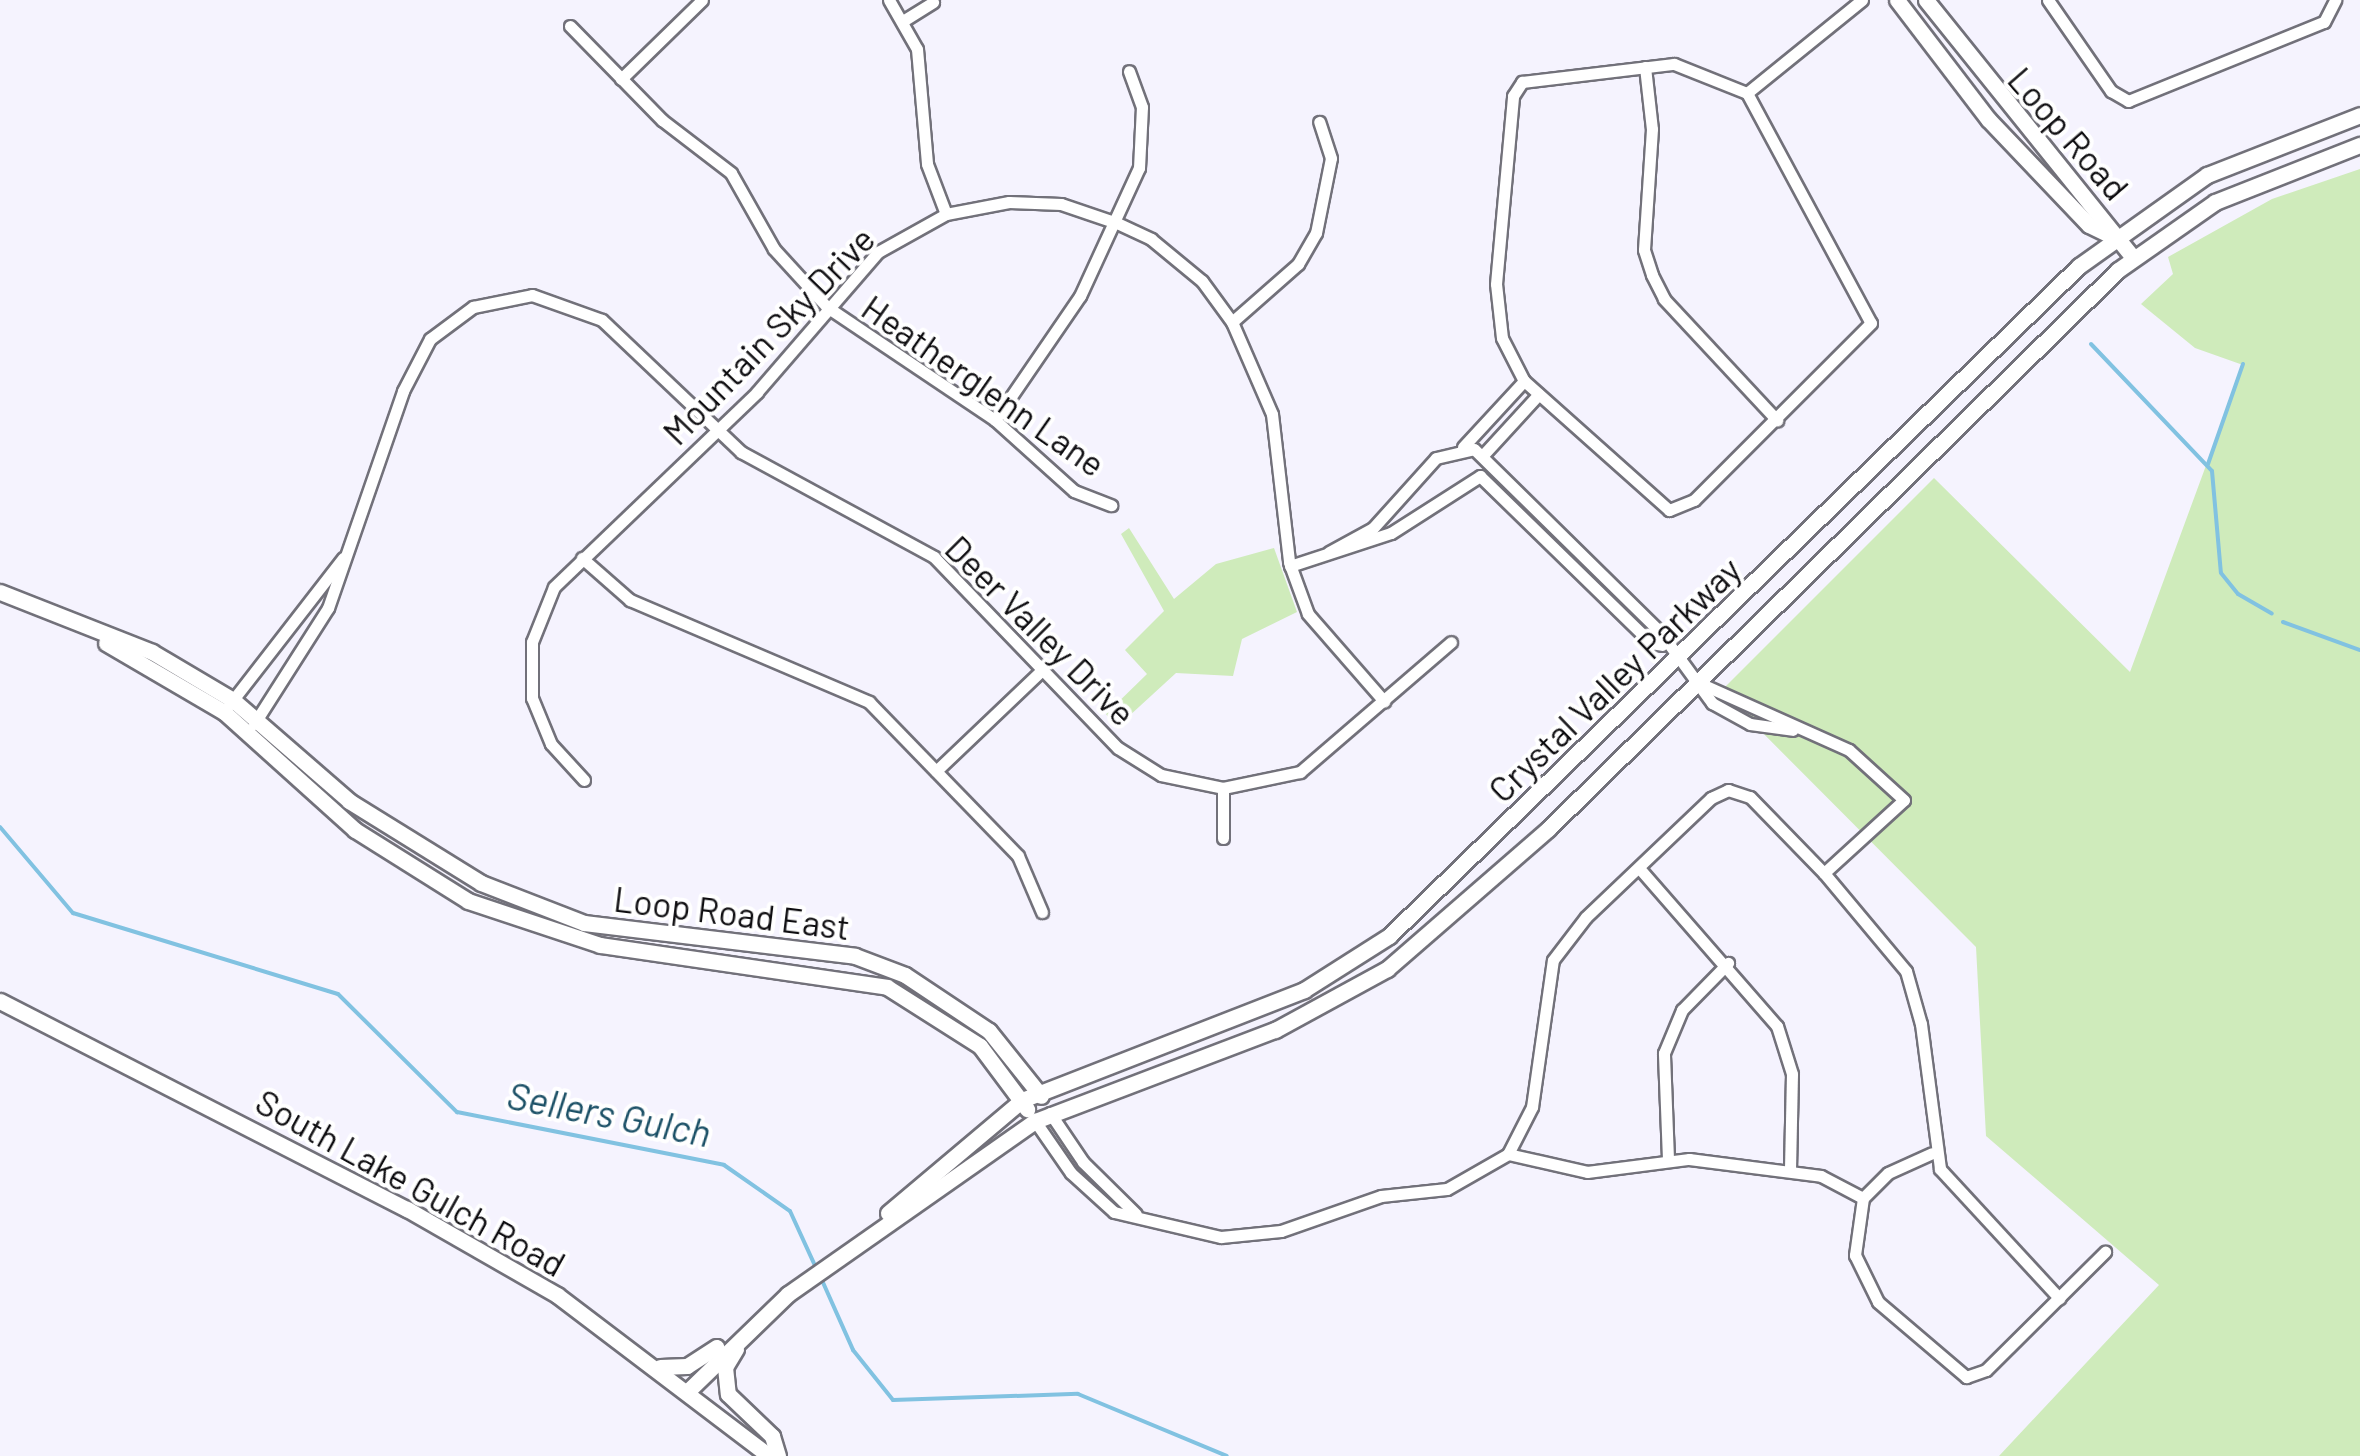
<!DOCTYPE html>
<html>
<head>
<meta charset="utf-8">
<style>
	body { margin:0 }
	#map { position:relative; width:2360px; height:1456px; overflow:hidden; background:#f5f3fe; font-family:Barlow,sans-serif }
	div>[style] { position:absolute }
	.green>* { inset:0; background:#cfebbb }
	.stream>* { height:4px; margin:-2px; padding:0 2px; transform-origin:2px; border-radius:2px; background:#81c2e1 }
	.roads { filter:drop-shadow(2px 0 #72717a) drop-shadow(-2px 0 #72717a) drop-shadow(0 2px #72717a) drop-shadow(0 -2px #72717a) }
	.street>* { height:11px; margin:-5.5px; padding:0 5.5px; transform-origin:5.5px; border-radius:5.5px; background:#fff }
	.secondary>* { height:15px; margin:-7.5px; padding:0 7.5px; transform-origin:7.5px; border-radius:7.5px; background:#fff }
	span { translate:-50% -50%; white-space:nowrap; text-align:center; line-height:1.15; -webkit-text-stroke:8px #fff; paint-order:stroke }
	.street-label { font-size:35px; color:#0e0d10 }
	.water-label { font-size:38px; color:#1b5066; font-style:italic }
</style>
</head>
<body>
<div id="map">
	<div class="green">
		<div style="clip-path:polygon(2360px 169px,2360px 1456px,1999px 1456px,2159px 1285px,1986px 1136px,1976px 947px,1721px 691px,1934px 478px,2130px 672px,2243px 365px,2195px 348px,2141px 304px,2173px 274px,2168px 257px,2272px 199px)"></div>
		<div style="clip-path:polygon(1129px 528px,1174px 599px,1216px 564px,1274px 548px,1297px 612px,1242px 639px,1233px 676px,1176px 673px,1116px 728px,1106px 714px,1147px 674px,1125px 650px,1164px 611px,1121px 534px)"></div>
	</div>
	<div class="stream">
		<div style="left:2091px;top:344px;width:175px;rotate:46.4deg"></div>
		<div style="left:2212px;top:471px;width:102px;rotate:85deg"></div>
		<div style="left:2221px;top:573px;width:27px;rotate:51deg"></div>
		<div style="left:2238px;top:594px;width:39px;rotate:30deg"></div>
		<div style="left:2208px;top:464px;width:106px;rotate:-70.7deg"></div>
		<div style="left:2283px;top:622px;width:82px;rotate:20deg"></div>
		<div style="left:0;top:827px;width:113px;rotate:49.7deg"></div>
		<div style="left:73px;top:913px;width:277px;rotate:17deg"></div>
		<div style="left:338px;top:994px;width:168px;rotate:44.8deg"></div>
		<div style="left:457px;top:1112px;width:272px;rotate:11.2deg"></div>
		<div style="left:724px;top:1165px;width:80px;rotate:34.9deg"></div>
		<div style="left:790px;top:1211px;width:65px;rotate:65.4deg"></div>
		<div style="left:821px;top:1278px;width:79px;rotate:66deg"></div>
		<div style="left:853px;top:1350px;width:64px;rotate:51.3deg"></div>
		<div style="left:893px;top:1400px;width:185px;rotate:-1.9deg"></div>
		<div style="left:1078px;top:1394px;width:161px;rotate:22.6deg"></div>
	</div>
	<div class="roads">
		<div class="street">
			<div style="left:889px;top:0;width:56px;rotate:60.3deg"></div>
			<div style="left:917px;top:49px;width:115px;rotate:85deg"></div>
			<div style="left:927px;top:164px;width:53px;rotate:69.2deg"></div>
			<div style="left:2048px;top:0;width:111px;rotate:55.3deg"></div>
			<div style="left:2111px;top:91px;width:20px;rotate:30deg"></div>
			<div style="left:2128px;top:101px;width:211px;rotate:-22deg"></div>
			<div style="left:2324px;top:22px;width:25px;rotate:-63deg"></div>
			<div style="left:906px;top:19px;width:32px;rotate:-32deg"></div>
			<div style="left:570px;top:26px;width:132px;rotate:45.6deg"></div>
			<div style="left:662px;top:120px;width:87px;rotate:37.5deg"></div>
			<div style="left:731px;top:173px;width:87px;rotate:60.5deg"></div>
			<div style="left:774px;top:249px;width:79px;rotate:47.6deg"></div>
			<div style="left:827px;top:307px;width:202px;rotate:33.9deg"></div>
			<div style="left:995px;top:420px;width:106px;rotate:41.9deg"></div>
			<div style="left:1074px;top:491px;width:40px;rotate:21deg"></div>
			<div style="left:1674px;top:64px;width:79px;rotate:21.7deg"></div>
			<div style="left:1747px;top:93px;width:261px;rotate:61.7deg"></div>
			<div style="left:1871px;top:323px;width:250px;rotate:135deg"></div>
			<div style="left:1694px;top:500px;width:27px;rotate:158deg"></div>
			<div style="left:1669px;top:510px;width:194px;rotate:-138.3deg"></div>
			<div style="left:1524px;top:381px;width:48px;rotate:-117.1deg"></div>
			<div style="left:1502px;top:338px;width:54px;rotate:-96.3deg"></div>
			<div style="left:1496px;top:284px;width:189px;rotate:-84.8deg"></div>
			<div style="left:1513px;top:96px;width:17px;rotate:-57deg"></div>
			<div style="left:1522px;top:82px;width:153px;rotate:-6.8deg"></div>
			<div style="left:1645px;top:67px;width:62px;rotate:83.6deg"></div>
			<div style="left:1652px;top:129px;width:121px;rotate:93.8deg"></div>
			<div style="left:1644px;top:250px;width:26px;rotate:72deg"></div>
			<div style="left:1652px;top:275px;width:27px;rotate:63deg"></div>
			<div style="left:1664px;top:299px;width:166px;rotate:47deg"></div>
			<div style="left:621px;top:79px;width:113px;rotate:-44.3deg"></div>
			<div style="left:1747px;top:93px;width:148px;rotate:-39deg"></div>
			<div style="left:1232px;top:322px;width:88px;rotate:-41.3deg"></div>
			<div style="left:1298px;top:264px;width:36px;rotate:-60deg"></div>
			<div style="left:1316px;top:233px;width:76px;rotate:-78.7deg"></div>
			<div style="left:1331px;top:158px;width:38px;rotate:-108deg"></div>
			<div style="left:995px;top:420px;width:150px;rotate:-55.6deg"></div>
			<div style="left:1080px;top:296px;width:141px;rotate:-65.3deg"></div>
			<div style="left:1139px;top:168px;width:61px;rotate:-87.2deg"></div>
			<div style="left:1142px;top:107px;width:38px;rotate:-110deg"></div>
			<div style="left:1463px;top:447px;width:90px;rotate:-47.3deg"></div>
			<div style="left:1484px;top:454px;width:81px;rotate:-47.5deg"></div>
			<div style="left:1329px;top:552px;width:50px;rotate:-28.6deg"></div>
			<div style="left:1373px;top:528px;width:94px;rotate:-48deg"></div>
			<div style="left:1436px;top:458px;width:39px;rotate:-13deg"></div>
			<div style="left:1474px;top:449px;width:262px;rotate:44.5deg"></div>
			<div style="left:1661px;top:633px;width:87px;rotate:53.9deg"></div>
			<div style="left:1712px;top:703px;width:43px;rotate:28.9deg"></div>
			<div style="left:1750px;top:724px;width:43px;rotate:7.9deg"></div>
			<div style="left:582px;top:558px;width:64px;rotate:41.2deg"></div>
			<div style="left:630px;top:600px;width:260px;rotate:23.1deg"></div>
			<div style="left:869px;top:702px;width:214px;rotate:45.9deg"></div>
			<div style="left:1018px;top:856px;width:61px;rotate:66.8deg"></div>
			<div style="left:1290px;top:566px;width:106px;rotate:-18.1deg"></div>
			<div style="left:1391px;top:533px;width:106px;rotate:-32.6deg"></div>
			<div style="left:1480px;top:476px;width:239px;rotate:44.3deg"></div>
			<div style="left:1651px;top:643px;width:11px;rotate:10deg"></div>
			<div style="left:229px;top:705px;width:186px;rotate:-52.2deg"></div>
			<div style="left:254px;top:724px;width:138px;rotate:-57.5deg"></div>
			<div style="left:328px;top:608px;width:230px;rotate:-70.9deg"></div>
			<div style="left:403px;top:391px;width:59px;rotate:-62.6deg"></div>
			<div style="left:430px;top:339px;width:54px;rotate:-36.7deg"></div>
			<div style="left:473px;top:307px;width:60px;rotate:-11.5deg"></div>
			<div style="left:532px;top:295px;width:74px;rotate:19.7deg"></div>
			<div style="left:602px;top:320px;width:192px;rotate:43.5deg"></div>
			<div style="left:741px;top:452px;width:220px;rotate:28.5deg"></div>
			<div style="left:934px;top:557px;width:265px;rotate:46.1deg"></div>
			<div style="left:1118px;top:748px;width:51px;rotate:32.1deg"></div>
			<div style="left:1161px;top:775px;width:63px;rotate:11.8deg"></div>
			<div style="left:1223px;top:788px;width:79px;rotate:-11.7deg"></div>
			<div style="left:1300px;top:772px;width:199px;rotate:-40.7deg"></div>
			<div style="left:936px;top:771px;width:146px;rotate:-43.6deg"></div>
			<div style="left:584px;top:780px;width:49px;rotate:-132.5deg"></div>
			<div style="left:551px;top:744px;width:50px;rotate:-112.4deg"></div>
			<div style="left:532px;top:698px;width:56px;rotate:-90deg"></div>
			<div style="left:532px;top:642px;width:59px;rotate:-68.2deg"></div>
			<div style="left:554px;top:587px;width:281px;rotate:-43.8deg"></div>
			<div style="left:757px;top:392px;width:185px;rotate:-49.2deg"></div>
			<div style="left:878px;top:252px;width:78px;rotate:-29.2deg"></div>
			<div style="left:946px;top:214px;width:64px;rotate:-10.8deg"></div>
			<div style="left:1009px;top:202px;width:52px;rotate:2.2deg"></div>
			<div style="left:1061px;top:204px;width:59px;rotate:18.7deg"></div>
			<div style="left:1117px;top:223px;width:38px;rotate:25deg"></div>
			<div style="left:1151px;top:239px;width:66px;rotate:39.5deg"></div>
			<div style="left:1202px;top:281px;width:51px;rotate:53.8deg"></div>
			<div style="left:1232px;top:322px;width:100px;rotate:66.5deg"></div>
			<div style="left:1272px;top:414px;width:149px;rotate:83.4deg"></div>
			<div style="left:1289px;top:562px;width:55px;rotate:69.9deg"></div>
			<div style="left:1308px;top:614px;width:116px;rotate:48.9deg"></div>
			<div style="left:1223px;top:788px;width:50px;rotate:90deg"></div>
			<div style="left:1639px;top:868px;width:210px;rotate:48.9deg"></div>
			<div style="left:1777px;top:1026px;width:50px;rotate:72.6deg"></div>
			<div style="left:1792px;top:1074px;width:96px;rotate:91.2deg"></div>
			<div style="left:1824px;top:873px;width:128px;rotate:50.1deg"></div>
			<div style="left:1906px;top:971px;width:55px;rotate:74.2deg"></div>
			<div style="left:1921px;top:1024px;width:146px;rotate:82.5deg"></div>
			<div style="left:1940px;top:1169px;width:176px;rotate:47.3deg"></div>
			<div style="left:1050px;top:1113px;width:59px;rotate:56deg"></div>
			<div style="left:1083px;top:1162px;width:74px;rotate:44.5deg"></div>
			<div style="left:1035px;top:1121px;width:63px;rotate:55.3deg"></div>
			<div style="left:1071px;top:1173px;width:58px;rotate:42.2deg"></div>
			<div style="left:1114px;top:1212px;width:110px;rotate:13.2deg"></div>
			<div style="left:1221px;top:1237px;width:60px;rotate:-5.7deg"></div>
			<div style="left:1281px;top:1231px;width:106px;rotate:-19.3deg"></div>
			<div style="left:1381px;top:1196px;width:66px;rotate:-6.1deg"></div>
			<div style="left:1447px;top:1189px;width:70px;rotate:-29.8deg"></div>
			<div style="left:1508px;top:1154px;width:81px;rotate:12.8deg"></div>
			<div style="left:1587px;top:1172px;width:103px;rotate:-7.3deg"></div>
			<div style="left:1689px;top:1159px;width:133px;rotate:7.3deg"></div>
			<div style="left:1821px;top:1176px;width:47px;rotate:27.6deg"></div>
			<div style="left:1863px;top:1198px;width:58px;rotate:98deg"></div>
			<div style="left:1855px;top:1255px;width:52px;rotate:63.9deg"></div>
			<div style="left:1878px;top:1302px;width:116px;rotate:40.4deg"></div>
			<div style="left:1966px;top:1377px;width:21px;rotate:-19deg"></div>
			<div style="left:1986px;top:1370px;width:168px;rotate:-44.8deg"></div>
			<div style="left:1508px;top:1154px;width:53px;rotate:-62.9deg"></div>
			<div style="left:1532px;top:1107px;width:148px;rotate:-81.9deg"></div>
			<div style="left:1553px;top:960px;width:54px;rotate:-52.5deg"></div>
			<div style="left:1586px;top:917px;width:173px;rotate:-43.6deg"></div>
			<div style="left:1711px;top:798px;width:19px;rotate:-25deg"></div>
			<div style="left:1728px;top:790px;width:23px;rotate:18deg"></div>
			<div style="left:1750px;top:797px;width:106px;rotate:45.8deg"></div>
			<div style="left:1824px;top:873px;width:108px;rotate:-42.4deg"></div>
			<div style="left:1904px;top:800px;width:74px;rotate:-137.7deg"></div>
			<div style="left:1849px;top:750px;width:164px;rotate:-155.9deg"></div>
			<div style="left:1668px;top:1159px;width:106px;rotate:-92.2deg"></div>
			<div style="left:1664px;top:1053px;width:47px;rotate:-67.3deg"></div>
			<div style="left:1682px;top:1010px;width:66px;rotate:-45.6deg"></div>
			<div style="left:1863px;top:1198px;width:35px;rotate:-45deg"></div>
			<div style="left:1888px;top:1173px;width:48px;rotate:-24.4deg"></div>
		</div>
		<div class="secondary">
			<div style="left:1897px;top:0;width:150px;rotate:52.6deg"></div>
			<div style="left:1988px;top:119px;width:146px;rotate:46.4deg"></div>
			<div style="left:2089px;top:225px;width:28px;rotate:26deg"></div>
			<div style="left:1926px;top:0;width:330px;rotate:51.2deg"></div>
			<div style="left:0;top:592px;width:163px;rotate:21.5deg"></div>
			<div style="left:152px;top:652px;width:94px;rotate:30.7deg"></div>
			<div style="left:233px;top:700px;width:154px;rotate:41deg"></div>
			<div style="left:349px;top:801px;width:155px;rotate:31.8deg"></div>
			<div style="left:481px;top:883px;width:110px;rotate:21.2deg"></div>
			<div style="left:584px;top:923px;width:273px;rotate:6.9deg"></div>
			<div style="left:855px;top:956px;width:53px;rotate:20.8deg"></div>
			<div style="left:905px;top:975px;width:101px;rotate:33.7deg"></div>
			<div style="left:989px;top:1031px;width:83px;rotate:51.3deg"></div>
			<div style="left:106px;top:643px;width:137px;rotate:30.3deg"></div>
			<div style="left:224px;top:712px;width:176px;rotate:42deg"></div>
			<div style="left:355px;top:830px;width:133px;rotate:32.1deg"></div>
			<div style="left:468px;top:901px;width:139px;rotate:18.4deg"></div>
			<div style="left:600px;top:945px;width:290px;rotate:8.3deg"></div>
			<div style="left:887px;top:987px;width:110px;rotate:32.4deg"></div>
			<div style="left:980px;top:1046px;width:79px;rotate:53.3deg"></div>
			<div style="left:0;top:1001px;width:457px;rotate:27.1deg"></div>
			<div style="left:407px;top:1209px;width:173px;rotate:29.8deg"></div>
			<div style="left:557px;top:1295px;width:266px;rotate:37.2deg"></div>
			<div style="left:888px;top:1213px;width:175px;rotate:-40.1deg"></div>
			<div style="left:1022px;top:1100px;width:303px;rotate:-21.3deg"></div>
			<div style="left:1304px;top:990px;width:101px;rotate:-32.4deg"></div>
			<div style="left:1389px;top:936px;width:962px;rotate:-44.16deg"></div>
			<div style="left:2079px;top:266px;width:157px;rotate:-35.4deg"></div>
			<div style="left:2207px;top:175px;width:164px;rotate:-21.4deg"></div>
			<div style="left:736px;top:1349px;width:21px;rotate:121deg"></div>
			<div style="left:725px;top:1367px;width:27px;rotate:84deg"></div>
			<div style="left:728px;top:1394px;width:61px;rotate:43.7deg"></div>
			<div style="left:772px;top:1436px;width:21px;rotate:73deg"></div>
			<div style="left:660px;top:1367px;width:27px;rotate:-2deg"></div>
			<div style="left:687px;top:1366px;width:35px;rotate:-33deg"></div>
			<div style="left:690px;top:1389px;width:136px;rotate:-44.1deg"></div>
			<div style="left:788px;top:1294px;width:302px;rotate:-35deg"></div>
			<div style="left:1035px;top:1121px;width:257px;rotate:-20.8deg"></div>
			<div style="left:1275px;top:1030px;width:128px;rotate:-28.6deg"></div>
			<div style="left:1387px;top:969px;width:213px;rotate:-41deg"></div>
			<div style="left:1548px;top:829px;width:798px;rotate:-44.44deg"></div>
			<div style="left:2118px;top:270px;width:118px;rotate:-35deg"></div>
			<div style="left:2215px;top:202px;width:156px;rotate:-21.5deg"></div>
		</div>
	</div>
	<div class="street-label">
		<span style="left:2069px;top:133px;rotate:49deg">Loop Road</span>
		<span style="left:768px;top:335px;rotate:-46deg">Mountain Sky Drive</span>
		<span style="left:984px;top:385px;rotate:35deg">Heatherglenn Lane</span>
		<span style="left:1041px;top:630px;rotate:45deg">Deer Valley Drive</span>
		<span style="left:1614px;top:679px;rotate:-44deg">Crystal Valley Parkway</span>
		<span style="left:732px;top:912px;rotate:7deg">Loop Road East</span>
		<span style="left:411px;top:1182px;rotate:29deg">South Lake Gulch Road</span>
	</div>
	<div class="water-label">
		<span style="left:609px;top:1114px;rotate:11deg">Sellers Gulch</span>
	</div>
</div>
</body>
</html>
